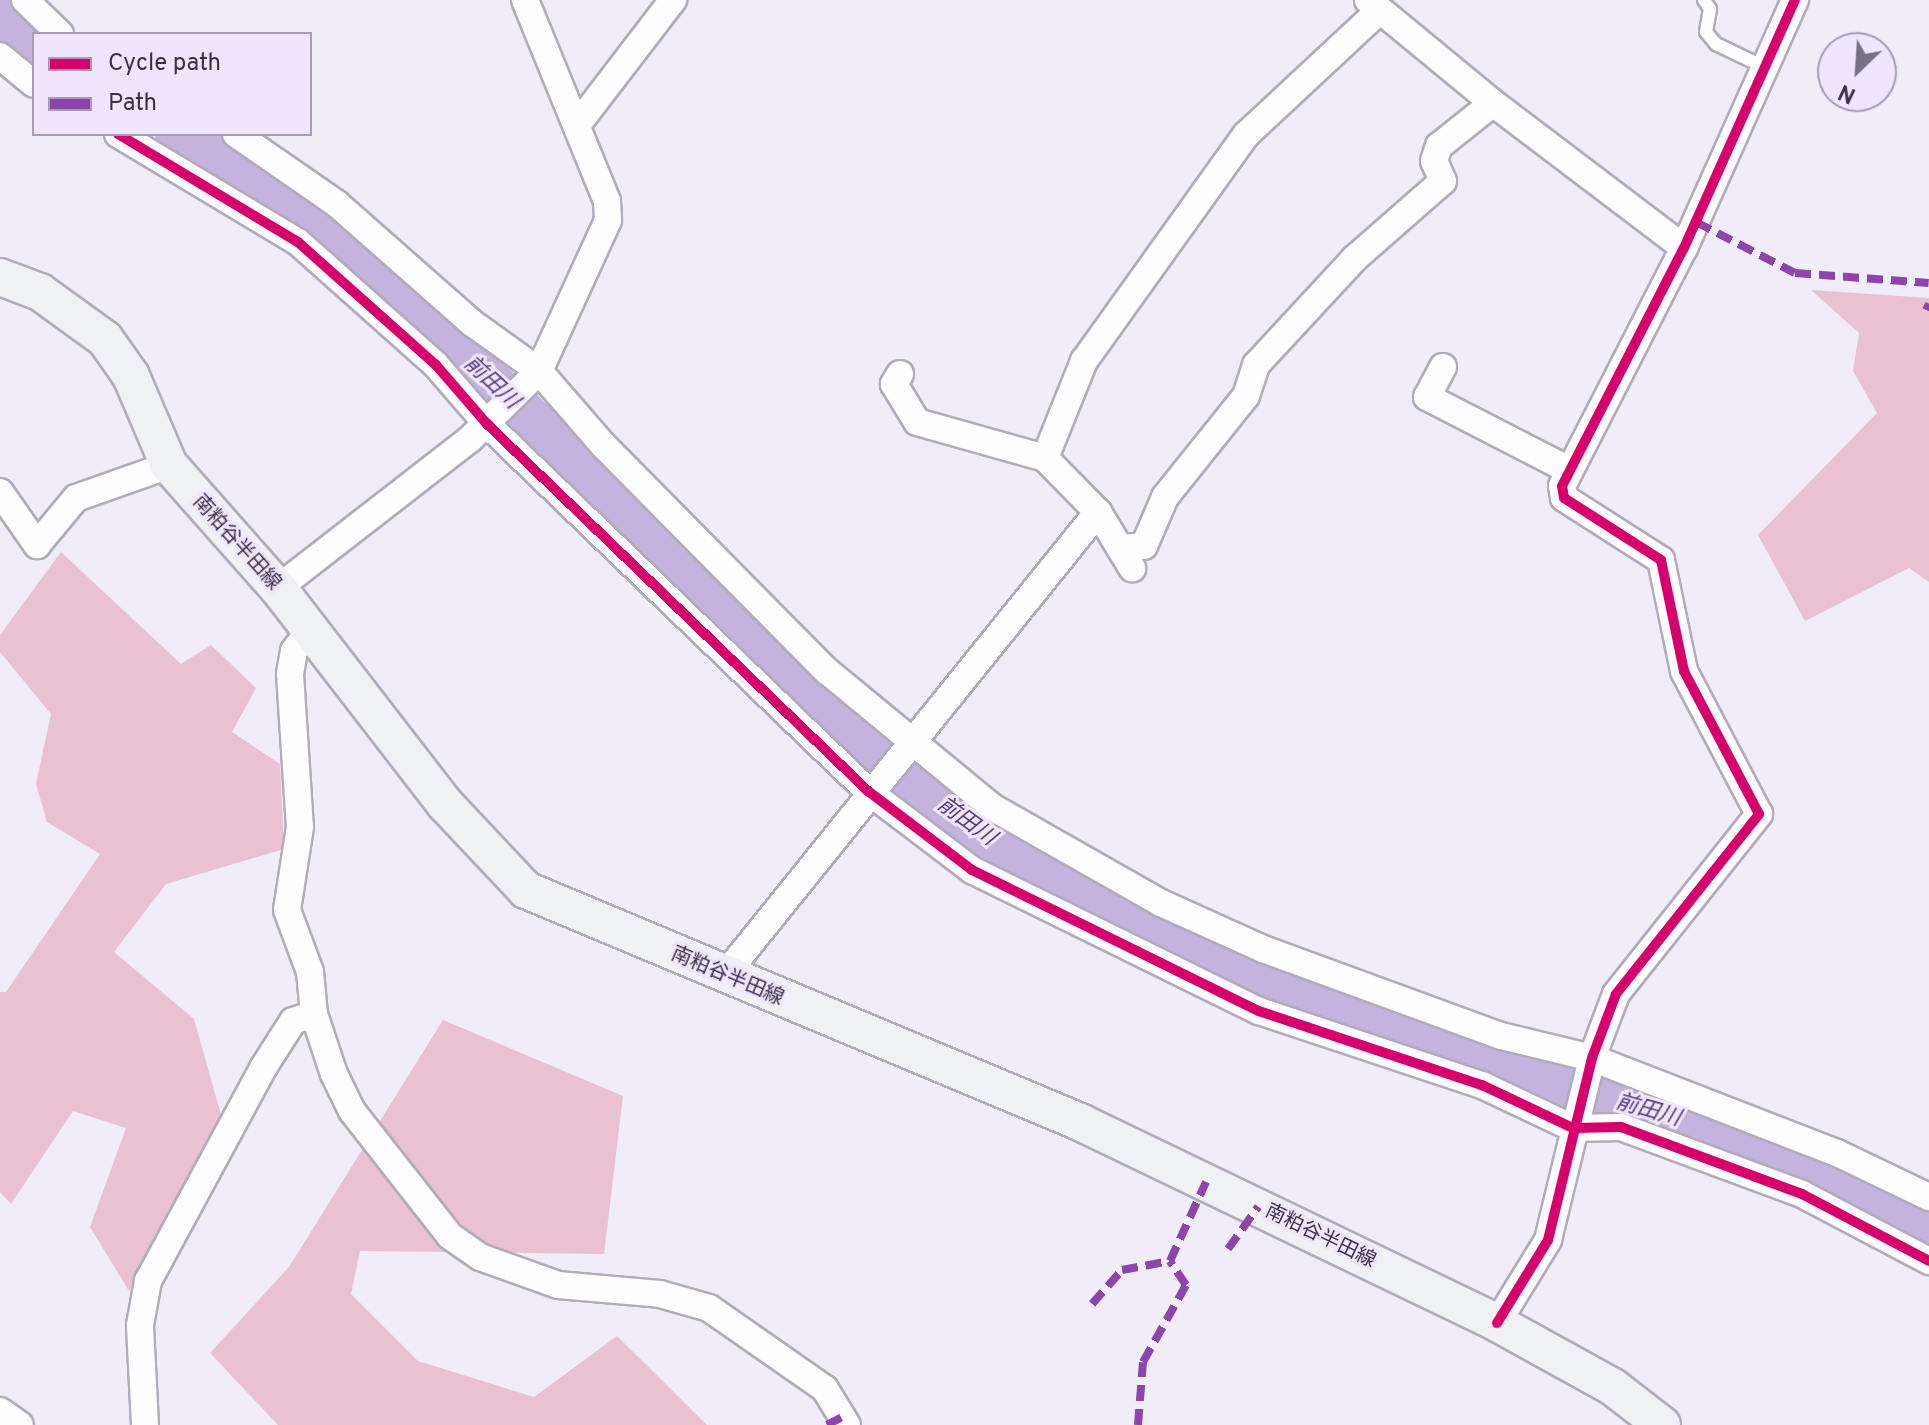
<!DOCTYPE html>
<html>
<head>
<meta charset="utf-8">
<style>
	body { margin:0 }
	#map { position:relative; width:1929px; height:1425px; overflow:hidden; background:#f0ecf8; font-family:Overpass,"Noto Sans JP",sans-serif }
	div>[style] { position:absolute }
	.forest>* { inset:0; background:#e9c1d0 }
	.river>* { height:44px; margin:-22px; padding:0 22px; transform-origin:22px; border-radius:22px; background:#c4b3df }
	.roads { filter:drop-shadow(2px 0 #b1abba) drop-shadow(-2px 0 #b1abba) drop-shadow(0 2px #b1abba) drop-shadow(0 -2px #b1abba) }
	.lane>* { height:12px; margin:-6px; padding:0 6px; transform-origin:6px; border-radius:6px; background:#fdfcfe }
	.street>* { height:26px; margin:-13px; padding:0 13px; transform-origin:13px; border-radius:13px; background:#fdfcfe }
	.secondary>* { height:36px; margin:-18px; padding:0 18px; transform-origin:18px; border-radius:18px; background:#eff1f5 }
	.quiet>* { height:8px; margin-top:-4px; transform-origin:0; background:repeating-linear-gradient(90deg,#8e44ad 0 16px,transparent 0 24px) }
	.cycleway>* { height:10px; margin:-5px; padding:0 5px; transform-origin:5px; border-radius:5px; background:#d6006c }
	span { translate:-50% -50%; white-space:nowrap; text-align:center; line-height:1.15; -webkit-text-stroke:6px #efe6fe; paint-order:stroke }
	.street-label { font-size:20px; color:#393048 }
	.water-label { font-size:22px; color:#58397f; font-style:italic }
	.legend { position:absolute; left:32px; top:32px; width:280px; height:104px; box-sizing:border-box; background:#efe6fe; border:2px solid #a69db5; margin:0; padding:10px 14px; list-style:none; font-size:24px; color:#393048 }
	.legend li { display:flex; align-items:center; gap:16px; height:40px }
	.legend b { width:40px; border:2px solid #a69db5 }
	.north { position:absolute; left:1817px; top:32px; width:80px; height:80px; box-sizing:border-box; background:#efe6fe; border:2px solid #a69db5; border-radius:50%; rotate:205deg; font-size:22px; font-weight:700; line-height:32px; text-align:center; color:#393048 }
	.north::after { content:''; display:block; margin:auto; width:28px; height:36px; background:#797286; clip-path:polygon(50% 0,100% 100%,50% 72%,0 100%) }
</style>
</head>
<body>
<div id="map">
	<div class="forest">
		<div style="clip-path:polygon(1811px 290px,1929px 298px,1929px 582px,1909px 568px,1805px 621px,1758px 535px,1877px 413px,1853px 371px,1859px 333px)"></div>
		<div style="clip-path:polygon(61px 552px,181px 664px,211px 645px,256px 688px,232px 732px,280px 764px,284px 849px,166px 884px,114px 952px,194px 1019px,221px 1115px,129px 1291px,90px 1227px,126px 1128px,73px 1111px,11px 1204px,0 1192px,0 992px,6px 992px,100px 854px,47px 822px,36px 784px,51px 714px,0 652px,0 635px)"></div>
		<div style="clip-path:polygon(443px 1020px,623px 1096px,604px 1254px,360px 1251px,351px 1294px,418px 1361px,534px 1397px,617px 1336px,707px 1425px,278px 1425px,210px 1353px,289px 1267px)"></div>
	</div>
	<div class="river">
		<div style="left:0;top:15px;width:47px;rotate:43.3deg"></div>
		<div style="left:177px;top:134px;width:165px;rotate:32.3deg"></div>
		<div style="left:316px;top:222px;width:280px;rotate:42.5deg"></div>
		<div style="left:522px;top:411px;width:438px;rotate:44.4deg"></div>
		<div style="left:835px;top:718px;width:235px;rotate:37.6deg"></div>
		<div style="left:1021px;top:861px;width:148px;rotate:28.6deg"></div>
		<div style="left:1151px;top:932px;width:105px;rotate:24.1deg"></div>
		<div style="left:1247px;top:975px;width:286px;rotate:20.5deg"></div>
		<div style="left:1515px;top:1075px;width:160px;rotate:14.8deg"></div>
		<div style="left:1670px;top:1116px;width:113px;rotate:20.7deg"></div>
		<div style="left:1776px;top:1156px;width:170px;rotate:25.5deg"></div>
	</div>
	<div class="roads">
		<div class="lane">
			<div style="left:1704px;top:0;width:11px;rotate:56deg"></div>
			<div style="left:1710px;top:9px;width:23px;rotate:100deg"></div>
			<div style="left:1706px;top:32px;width:16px;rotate:50deg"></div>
			<div style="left:1716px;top:44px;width:53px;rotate:25.6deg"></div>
		</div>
		<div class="street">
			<div style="left:25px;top:0;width:49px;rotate:44.2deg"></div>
			<div style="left:0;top:56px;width:44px;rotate:39.5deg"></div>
			<div style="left:1493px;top:103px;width:240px;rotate:37.2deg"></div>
			<div style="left:577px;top:125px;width:158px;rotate:-52.5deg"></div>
			<div style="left:118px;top:134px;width:210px;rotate:31deg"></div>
			<div style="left:298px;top:242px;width:185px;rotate:41.7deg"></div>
			<div style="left:436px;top:365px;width:78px;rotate:49.2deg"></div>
			<div style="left:487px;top:424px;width:529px;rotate:43.93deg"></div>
			<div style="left:868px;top:791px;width:131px;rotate:37.2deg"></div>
			<div style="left:972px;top:870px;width:320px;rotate:26.2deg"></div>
			<div style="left:1259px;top:1011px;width:235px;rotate:18.4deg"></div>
			<div style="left:1482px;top:1085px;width:101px;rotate:25.3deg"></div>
			<div style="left:1573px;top:1128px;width:48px;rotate:-1.2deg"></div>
			<div style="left:1621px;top:1127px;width:193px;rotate:20.3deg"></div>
			<div style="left:1802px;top:1194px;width:144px;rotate:27.8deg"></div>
			<div style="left:236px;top:134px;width:123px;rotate:34.7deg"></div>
			<div style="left:337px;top:204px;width:180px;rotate:41.4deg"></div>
			<div style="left:472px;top:323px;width:82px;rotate:35.6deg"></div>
			<div style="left:539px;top:371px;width:99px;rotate:49.1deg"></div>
			<div style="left:604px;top:446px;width:317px;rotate:45.3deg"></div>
			<div style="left:827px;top:671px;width:214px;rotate:39.5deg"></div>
			<div style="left:992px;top:807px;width:194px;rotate:29.6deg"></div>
			<div style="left:1161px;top:903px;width:112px;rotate:24.3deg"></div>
			<div style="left:1263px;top:949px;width:253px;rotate:20.1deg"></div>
			<div style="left:1501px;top:1036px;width:94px;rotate:13.6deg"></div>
			<div style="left:1592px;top:1058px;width:263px;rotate:21.2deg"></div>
			<div style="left:1837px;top:1153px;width:102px;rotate:25.6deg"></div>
			<div style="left:1443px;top:367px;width:34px;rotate:118deg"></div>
			<div style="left:1427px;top:397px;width:160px;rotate:27.2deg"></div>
			<div style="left:900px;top:374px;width:12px;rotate:121deg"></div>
			<div style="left:894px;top:384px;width:44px;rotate:58.8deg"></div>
			<div style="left:917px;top:422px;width:133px;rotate:15.7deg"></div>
			<div style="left:1045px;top:458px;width:105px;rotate:-68.1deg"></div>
			<div style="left:1084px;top:361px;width:278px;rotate:-54.4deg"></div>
			<div style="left:1246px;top:135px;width:183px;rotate:-43deg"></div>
			<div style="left:0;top:492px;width:65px;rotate:55.1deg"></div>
			<div style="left:37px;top:545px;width:61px;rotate:-50.3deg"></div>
			<div style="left:76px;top:498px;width:99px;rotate:-19.5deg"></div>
			<div style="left:1098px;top:512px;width:66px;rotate:58.7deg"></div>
			<div style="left:1124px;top:548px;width:20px;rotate:-6deg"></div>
			<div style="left:1144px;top:546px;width:53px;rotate:-66.8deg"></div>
			<div style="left:1165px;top:497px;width:129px;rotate:-51.3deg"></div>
			<div style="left:1246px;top:396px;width:33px;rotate:-72deg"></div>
			<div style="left:1256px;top:365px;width:144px;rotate:-47.2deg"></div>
			<div style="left:1354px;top:259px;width:118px;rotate:-41.2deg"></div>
			<div style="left:1443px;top:181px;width:22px;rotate:-114deg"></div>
			<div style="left:1434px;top:161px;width:16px;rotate:-72deg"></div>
			<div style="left:1439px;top:146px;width:69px;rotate:-38.5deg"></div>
			<div style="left:1493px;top:103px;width:162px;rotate:-140.5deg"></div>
			<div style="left:278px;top:588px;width:243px;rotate:-37.8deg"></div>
			<div style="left:470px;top:439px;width:97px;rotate:-44.6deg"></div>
			<div style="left:539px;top:371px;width:166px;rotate:-65.4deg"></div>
			<div style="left:608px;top:220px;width:19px;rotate:-93deg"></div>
			<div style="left:607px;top:201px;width:217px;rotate:-112.2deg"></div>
			<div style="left:309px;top:631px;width:25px;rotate:127deg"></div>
			<div style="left:294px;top:651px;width:23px;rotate:100deg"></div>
			<div style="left:290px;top:674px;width:153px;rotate:86.3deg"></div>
			<div style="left:300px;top:827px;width:84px;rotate:98.9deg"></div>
			<div style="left:287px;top:910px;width:66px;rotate:69.6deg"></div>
			<div style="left:310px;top:972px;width:42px;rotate:84.6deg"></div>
			<div style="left:314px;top:1014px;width:63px;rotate:71.6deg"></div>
			<div style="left:334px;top:1074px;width:41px;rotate:64.1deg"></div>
			<div style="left:352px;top:1111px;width:159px;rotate:51.9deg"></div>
			<div style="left:450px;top:1236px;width:37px;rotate:35deg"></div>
			<div style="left:480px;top:1257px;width:83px;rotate:19.7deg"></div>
			<div style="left:558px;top:1285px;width:102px;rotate:5deg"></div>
			<div style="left:660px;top:1294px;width:51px;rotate:15.9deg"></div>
			<div style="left:709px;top:1308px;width:141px;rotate:34.9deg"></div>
			<div style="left:825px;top:1389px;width:42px;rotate:58.6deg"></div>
			<div style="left:724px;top:976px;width:596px;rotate:-51.13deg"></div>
			<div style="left:1098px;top:512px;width:76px;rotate:-134.5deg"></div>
			<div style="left:1497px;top:1323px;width:97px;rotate:-58.4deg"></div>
			<div style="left:1548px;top:1240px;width:187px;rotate:-76.4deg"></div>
			<div style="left:1592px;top:1058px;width:68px;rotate:-69.4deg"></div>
			<div style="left:1616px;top:994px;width:230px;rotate:-51.5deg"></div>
			<div style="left:1759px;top:814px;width:161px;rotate:-117.7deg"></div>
			<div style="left:1684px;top:671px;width:113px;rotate:-101.7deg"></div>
			<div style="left:1661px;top:560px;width:115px;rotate:-147.4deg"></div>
			<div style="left:1564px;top:498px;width:12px;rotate:-99deg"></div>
			<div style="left:1562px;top:486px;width:267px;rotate:-62.9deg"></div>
			<div style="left:1684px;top:248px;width:272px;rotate:-65.9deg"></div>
			<div style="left:0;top:1411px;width:24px;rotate:35deg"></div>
			<div style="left:145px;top:1425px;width:100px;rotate:-92.9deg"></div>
			<div style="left:140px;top:1325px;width:45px;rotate:-79.7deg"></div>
			<div style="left:148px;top:1281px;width:242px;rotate:-61.6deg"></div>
			<div style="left:263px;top:1068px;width:56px;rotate:-57.4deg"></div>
			<div style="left:293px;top:1021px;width:22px;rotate:-18deg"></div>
		</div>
		<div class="secondary">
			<div style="left:0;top:277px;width:43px;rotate:20.6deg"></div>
			<div style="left:40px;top:292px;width:80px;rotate:35.9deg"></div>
			<div style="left:105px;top:339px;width:45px;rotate:54.9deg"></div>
			<div style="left:131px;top:376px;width:97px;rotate:66.9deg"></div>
			<div style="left:169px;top:465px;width:164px;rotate:48.5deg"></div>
			<div style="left:278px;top:588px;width:273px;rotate:52.3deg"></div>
			<div style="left:445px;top:804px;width:118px;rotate:46.7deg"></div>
			<div style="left:526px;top:890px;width:601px;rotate:22.72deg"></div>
			<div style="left:1080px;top:1122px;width:463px;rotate:25.7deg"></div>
			<div style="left:1497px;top:1323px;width:132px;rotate:28.9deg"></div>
			<div style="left:1613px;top:1387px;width:62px;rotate:37.8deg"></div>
		</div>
	</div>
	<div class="quiet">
		<div style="left:1696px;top:222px;width:111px;rotate:27.3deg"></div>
		<div style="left:1795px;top:273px;width:134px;rotate:4.3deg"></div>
		<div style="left:1926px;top:310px;width:7px;rotate:-63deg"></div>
		<div style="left:1228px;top:1249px;width:52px;rotate:-54.5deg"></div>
		<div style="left:1092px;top:1304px;width:45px;rotate:-48.6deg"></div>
		<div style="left:1122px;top:1270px;width:49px;rotate:-10.6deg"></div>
		<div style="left:827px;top:1425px;width:19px;rotate:-28deg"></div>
		<div style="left:1138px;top:1425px;width:63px;rotate:-85.5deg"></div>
		<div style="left:1143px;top:1362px;width:88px;rotate:-60.8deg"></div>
		<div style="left:1186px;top:1285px;width:29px;rotate:-124deg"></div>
		<div style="left:1170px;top:1261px;width:87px;rotate:-65.5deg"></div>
	</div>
	<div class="cycleway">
		<div style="left:118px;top:134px;width:210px;rotate:31deg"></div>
		<div style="left:298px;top:242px;width:185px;rotate:41.7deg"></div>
		<div style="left:436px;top:365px;width:78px;rotate:49.2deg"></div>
		<div style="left:487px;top:424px;width:529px;rotate:43.93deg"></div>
		<div style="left:868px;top:791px;width:131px;rotate:37.2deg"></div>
		<div style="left:972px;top:870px;width:320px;rotate:26.2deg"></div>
		<div style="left:1259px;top:1011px;width:235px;rotate:18.4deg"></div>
		<div style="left:1482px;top:1085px;width:101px;rotate:25.3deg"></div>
		<div style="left:1573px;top:1128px;width:48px;rotate:-1.2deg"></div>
		<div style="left:1621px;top:1127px;width:193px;rotate:20.3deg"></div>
		<div style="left:1802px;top:1194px;width:144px;rotate:27.8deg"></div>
		<div style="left:1497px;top:1323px;width:97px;rotate:-58.4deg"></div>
		<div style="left:1548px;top:1240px;width:187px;rotate:-76.4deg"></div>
		<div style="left:1592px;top:1058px;width:68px;rotate:-69.4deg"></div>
		<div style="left:1616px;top:994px;width:230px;rotate:-51.5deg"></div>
		<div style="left:1759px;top:814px;width:161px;rotate:-117.7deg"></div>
		<div style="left:1684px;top:671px;width:113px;rotate:-101.7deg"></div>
		<div style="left:1661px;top:560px;width:115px;rotate:-147.4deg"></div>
		<div style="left:1564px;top:498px;width:12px;rotate:-99deg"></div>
		<div style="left:1562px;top:486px;width:267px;rotate:-62.9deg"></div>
		<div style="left:1684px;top:248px;width:272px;rotate:-65.9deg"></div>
	</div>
	<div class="street-label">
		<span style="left:236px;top:543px;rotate:48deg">南粕谷半田線</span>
		<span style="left:727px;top:977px;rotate:23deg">南粕谷半田線</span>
		<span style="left:1320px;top:1237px;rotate:26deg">南粕谷半田線</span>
	</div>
	<div class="water-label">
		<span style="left:491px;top:383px;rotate:43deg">前田川</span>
		<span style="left:966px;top:822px;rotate:36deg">前田川</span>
		<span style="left:1648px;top:1111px;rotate:16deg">前田川</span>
	</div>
	<ul class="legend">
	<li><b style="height:10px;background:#d6006c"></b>Cycle path</li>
	<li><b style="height:10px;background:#8e44ad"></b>Path</li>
	</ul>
	<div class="north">N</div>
</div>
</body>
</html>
